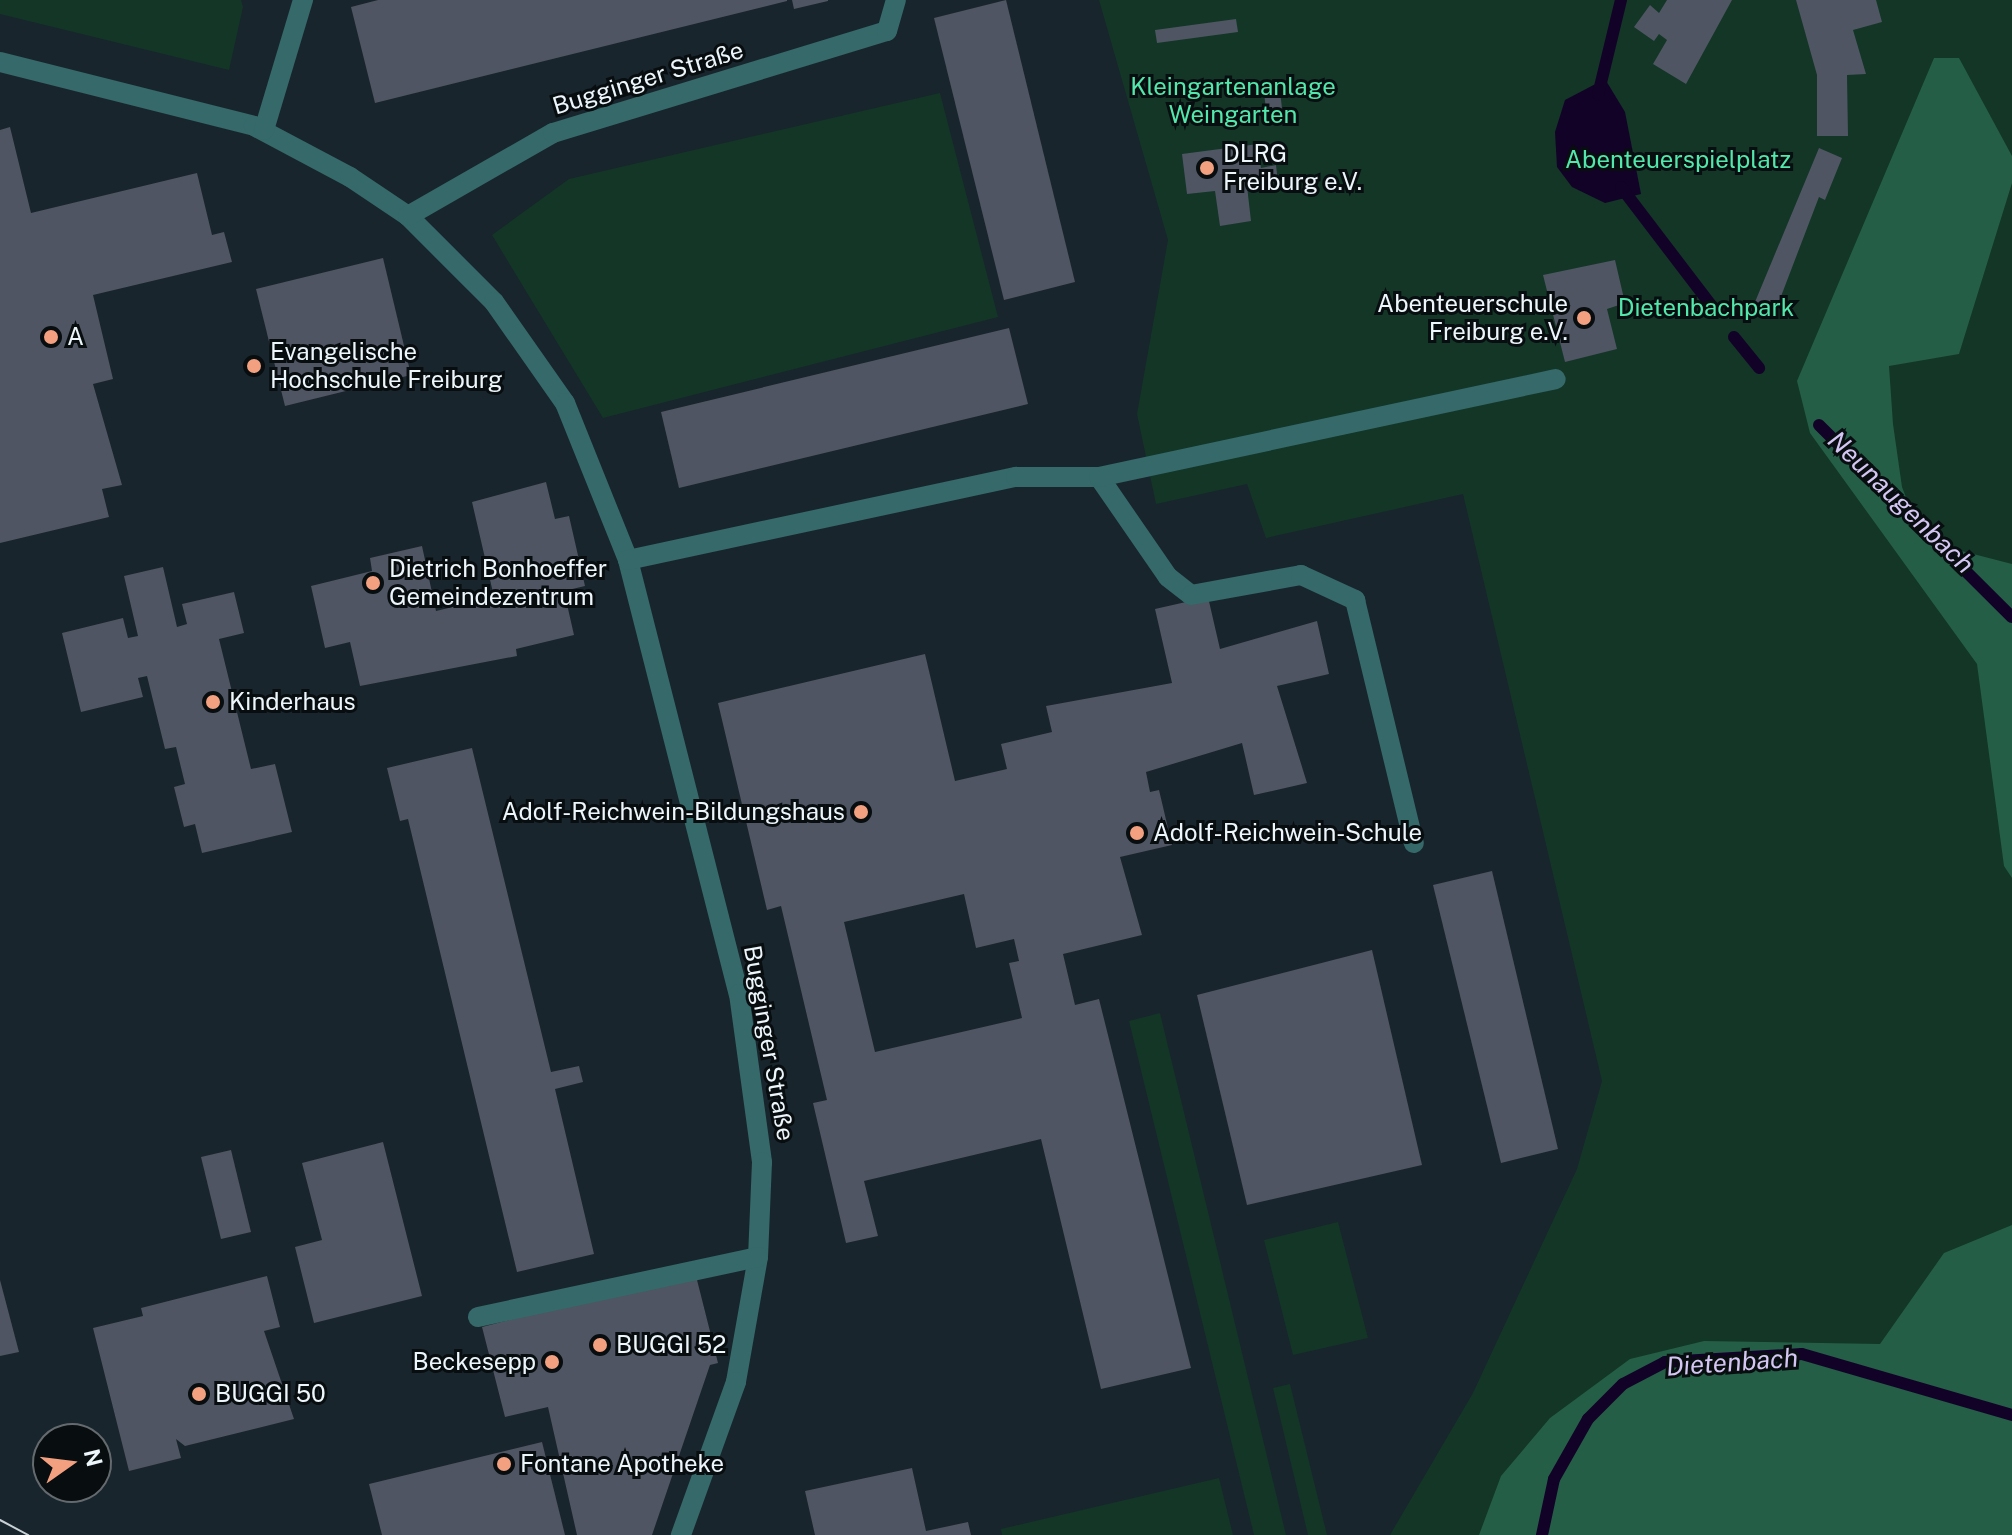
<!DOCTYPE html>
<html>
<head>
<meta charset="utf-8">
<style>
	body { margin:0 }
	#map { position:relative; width:2012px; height:1535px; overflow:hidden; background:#18252c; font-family:"Public Sans",sans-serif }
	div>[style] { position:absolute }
	.green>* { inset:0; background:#133627 }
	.forest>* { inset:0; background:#245e46 }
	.water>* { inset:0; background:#130227 }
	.stream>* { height:12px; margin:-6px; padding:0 6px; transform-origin:6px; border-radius:6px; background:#130227 }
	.building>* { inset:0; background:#4f5562 }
	.minor>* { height:20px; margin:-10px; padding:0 10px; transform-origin:10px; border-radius:10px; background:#35696a }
	.tram>* { height:2px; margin:-1px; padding:0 1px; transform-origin:1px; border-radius:1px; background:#c7d1d6 }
	.dots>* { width:22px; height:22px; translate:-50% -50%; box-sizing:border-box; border:4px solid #080d10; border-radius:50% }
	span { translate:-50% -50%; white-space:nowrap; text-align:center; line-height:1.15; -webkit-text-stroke:6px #080d10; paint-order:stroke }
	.street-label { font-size:24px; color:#edf6fb }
	.park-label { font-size:24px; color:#53e8ab }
	.poi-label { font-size:24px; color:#edf6fb }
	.left { translate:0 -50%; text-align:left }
	.right { translate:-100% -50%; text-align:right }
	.water-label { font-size:26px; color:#d4c6f2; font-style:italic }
	.north { position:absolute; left:32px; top:1423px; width:80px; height:80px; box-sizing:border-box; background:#080d10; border:2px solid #646a6e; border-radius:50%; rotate:76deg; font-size:22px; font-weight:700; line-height:32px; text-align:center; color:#edf6fb }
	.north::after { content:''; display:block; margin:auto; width:28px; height:36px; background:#f2a07f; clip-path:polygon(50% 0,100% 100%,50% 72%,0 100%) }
</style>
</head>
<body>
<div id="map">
	<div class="green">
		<div style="clip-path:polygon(0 0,241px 0,243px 7px,229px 70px,0 14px)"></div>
		<div style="clip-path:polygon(1099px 0,2012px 0,2012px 1535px,1390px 1535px,1473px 1393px,1577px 1169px,1602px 1081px,1463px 494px,1266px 538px,1247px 484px,1156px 504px,1137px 414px,1168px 240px)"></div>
		<div style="clip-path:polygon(940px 93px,998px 317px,603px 418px,492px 235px,569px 179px)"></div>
		<div style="clip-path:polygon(1160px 1013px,1286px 1535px,1254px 1535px,1129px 1021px)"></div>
		<div style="clip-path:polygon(1338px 1222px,1368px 1338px,1293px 1355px,1264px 1240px)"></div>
		<div style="clip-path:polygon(1290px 1384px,1327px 1535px,1308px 1535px,1273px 1388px)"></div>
		<div style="clip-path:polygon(1219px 1478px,1233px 1535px,1002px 1535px,1001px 1529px)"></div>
	</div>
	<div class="forest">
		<div style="clip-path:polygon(1934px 58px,1959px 58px,2012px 156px,2012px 183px,1959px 354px,1889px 366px,1893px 424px,1902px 487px,1923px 541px,2012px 564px,2012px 878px,2004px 866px,1977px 664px,1810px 433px,1797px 381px)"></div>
		<div style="clip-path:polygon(2012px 1225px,2012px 1535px,1479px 1535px,1501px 1476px,1550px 1418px,1630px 1359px,1704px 1341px,1880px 1344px,1944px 1253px)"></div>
	</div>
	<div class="water">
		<div style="clip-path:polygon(1605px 79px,1625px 112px,1641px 194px,1605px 203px,1572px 187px,1557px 167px,1555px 132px,1565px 100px)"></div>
	</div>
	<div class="stream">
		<div style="left:1598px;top:95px;width:98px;rotate:-76.4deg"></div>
		<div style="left:1621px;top:187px;width:148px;rotate:52.7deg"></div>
		<div style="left:1734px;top:337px;width:40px;rotate:51deg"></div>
		<div style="left:1819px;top:425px;width:272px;rotate:44.9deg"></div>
		<div style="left:1542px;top:1535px;width:57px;rotate:-77.9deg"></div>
		<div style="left:1554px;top:1479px;width:69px;rotate:-60.5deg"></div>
		<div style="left:1588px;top:1419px;width:49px;rotate:-45deg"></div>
		<div style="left:1623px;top:1384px;width:47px;rotate:-27.6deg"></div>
		<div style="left:1665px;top:1362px;width:137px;rotate:-3.3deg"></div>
		<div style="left:1802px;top:1354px;width:219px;rotate:16.2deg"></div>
	</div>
	<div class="building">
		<div style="clip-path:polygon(378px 0,787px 0,787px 1px,375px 103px,351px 7px)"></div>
		<div style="clip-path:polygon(792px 0,828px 0,828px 1px,794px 9px)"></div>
		<div style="clip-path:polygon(1006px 0,1075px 282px,1004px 300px,934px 18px)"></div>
		<div style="clip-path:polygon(1667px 0,1732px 0,1686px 84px,1653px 64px,1667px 40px,1659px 34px,1654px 41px,1634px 27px,1650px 5px,1659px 13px)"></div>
		<div style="clip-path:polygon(1796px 0,1876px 0,1882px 22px,1853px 30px,1866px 74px,1847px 75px,1848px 136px,1817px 136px,1817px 75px)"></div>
		<div style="clip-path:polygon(1236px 19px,1238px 32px,1157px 43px,1155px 30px)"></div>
		<div style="clip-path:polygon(1279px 81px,1283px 118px,1267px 120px,1263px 83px)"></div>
		<div style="clip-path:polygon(10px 127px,31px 213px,197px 173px,212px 235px,224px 232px,232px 262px,93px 295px,113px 379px,93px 384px,122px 485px,102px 489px,109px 517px,0 543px,0 130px)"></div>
		<div style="clip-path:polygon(1258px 144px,1261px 168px,1276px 165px,1278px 182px,1247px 186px,1251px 221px,1220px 226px,1215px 191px,1187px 194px,1182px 154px)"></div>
		<div style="clip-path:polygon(1819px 148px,1842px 158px,1825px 200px,1819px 197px,1775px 312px,1755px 302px)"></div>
		<div style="clip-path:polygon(383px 258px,411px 375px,285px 406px,256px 289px)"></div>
		<div style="clip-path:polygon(1615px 260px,1625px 303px,1607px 309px,1617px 349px,1565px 362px,1543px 275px)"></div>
		<div style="clip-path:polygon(1009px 328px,1028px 404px,679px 488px,661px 412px)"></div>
		<div style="clip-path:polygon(546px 482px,555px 519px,569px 516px,585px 586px,564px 591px,574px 635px,516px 649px,517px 656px,360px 686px,350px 642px,325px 648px,311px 586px,372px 571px,370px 558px,422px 546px,436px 611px,494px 597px,472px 502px)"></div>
		<div style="clip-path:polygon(163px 567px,177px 627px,187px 624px,182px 604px,234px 592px,244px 633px,219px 639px,251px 769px,275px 764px,292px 832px,202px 853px,195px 824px,184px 827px,174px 787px,185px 784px,176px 747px,165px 749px,147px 676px,138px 678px,143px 697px,81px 712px,62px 633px,123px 618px,128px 638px,138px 636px,124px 576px)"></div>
		<div style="clip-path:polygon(evenodd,1208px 597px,1220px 649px,1317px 621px,1329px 674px,1277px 686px,1307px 783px,1254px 795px,1242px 743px,1146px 772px,1150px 792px,1159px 790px,1172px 845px,1120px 857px,1142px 935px,1063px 954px,1075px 1005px,1099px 999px,1191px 1368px,1101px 1389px,1041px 1139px,864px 1181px,878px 1236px,846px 1243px,813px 1103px,827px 1100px,781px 906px,767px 910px,718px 703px,925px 654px,955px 781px,1007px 769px,1001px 744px,1052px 732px,1046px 706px,1172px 683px,1155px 609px,1208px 597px,964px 894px,976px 948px,1014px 939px,1019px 961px,1009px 963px,1022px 1018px,875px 1052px,844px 922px,964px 894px)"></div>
		<div style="clip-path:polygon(472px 748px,551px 1072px,579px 1066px,583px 1082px,555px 1089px,594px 1254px,517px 1272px,408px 819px,400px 821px,387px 768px)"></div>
		<div style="clip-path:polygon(1492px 871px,1558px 1149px,1501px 1163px,1433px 885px)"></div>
		<div style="clip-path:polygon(1372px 950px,1422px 1165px,1247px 1205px,1197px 995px)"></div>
		<div style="clip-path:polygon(383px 1142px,422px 1296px,314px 1323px,295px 1247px,322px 1240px,302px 1163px)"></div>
		<div style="clip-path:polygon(231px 1150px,251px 1232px,221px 1239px,201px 1157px)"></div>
		<div style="clip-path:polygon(695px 1272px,718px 1363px,710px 1365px,652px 1535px,577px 1535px,548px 1407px,505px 1417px,482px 1327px)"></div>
		<div style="clip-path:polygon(267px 1276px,280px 1327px,264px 1331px,294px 1419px,185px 1446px,176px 1439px,181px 1458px,129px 1471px,93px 1328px,143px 1316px,141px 1308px)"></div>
		<div style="clip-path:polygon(0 1280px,19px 1352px,0 1356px)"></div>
		<div style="clip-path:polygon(542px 1442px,565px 1535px,382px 1535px,369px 1484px)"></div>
		<div style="clip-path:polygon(912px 1468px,926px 1531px,968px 1522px,971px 1535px,815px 1535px,805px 1491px)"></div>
	</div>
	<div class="minor">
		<div style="left:0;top:62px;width:262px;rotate:14.1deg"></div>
		<div style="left:254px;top:126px;width:109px;rotate:28deg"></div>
		<div style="left:350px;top:177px;width:70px;rotate:33.9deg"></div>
		<div style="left:408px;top:216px;width:122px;rotate:45deg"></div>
		<div style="left:494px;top:302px;width:123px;rotate:54.9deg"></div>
		<div style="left:565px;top:403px;width:169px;rotate:68.1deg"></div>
		<div style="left:628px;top:560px;width:448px;rotate:75.7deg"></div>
		<div style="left:739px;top:994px;width:170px;rotate:82.2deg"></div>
		<div style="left:762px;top:1162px;width:95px;rotate:92.4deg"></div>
		<div style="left:758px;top:1257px;width:127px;rotate:100deg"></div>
		<div style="left:736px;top:1382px;width:163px;rotate:109.8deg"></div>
		<div style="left:264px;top:130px;width:136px;rotate:-73.3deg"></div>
		<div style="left:408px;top:216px;width:167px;rotate:-29.8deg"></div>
		<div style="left:553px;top:133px;width:349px;rotate:-17deg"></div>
		<div style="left:887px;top:31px;width:32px;rotate:-74deg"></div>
		<div style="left:1099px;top:477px;width:121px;rotate:55.4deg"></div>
		<div style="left:1168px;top:577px;width:29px;rotate:38deg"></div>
		<div style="left:1191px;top:595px;width:112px;rotate:-10.3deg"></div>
		<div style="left:1301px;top:575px;width:60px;rotate:24.8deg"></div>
		<div style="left:1355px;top:600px;width:250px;rotate:76.4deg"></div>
		<div style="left:628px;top:560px;width:397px;rotate:-12.1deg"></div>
		<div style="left:1016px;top:477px;width:83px"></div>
		<div style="left:1099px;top:477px;width:467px;rotate:-12.1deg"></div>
		<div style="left:478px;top:1317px;width:286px;rotate:-12.1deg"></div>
	</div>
	<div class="tram">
		<div style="left:0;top:1520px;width:32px;rotate:28deg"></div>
	</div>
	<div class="dots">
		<div style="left:1207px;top:168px;background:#f2a07f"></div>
		<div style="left:1584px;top:318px;background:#f2a07f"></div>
		<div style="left:51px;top:337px;background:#f2a07f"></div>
		<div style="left:254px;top:366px;background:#f2a07f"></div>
		<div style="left:373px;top:583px;background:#f2a07f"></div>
		<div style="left:213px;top:702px;background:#f2a07f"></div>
		<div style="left:861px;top:812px;background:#f2a07f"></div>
		<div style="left:1137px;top:833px;background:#f2a07f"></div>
		<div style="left:600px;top:1345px;background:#f2a07f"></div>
		<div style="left:552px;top:1362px;background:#f2a07f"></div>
		<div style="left:199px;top:1394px;background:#f2a07f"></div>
		<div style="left:504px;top:1464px;background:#f2a07f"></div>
	</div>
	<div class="street-label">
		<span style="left:648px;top:78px;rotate:-17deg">Bugginger Straße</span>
		<span style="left:769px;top:1043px;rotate:80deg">Bugginger Straße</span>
	</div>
	<div class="park-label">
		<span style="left:1233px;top:101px">Kleingartenanlage<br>Weingarten</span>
		<span style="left:1678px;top:160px">Abenteuerspielplatz</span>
		<span style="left:1706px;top:308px">Dietenbachpark</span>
	</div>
	<div class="poi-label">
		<span class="left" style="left:1223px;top:168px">DLRG<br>Freiburg e.V.</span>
		<span class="right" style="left:1568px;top:318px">Abenteuerschule<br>Freiburg e.V.</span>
		<span class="left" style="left:67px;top:337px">A</span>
		<span class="left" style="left:270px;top:366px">Evangelische<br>Hochschule Freiburg</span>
		<span class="left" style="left:389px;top:583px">Dietrich Bonhoeffer<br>Gemeindezentrum</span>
		<span class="left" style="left:229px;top:702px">Kinderhaus</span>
		<span class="right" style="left:845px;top:812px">Adolf-Reichwein-Bildungshaus</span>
		<span class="left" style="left:1153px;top:833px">Adolf-Reichwein-Schule</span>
		<span class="left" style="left:616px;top:1345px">BUGGI 52</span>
		<span class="right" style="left:536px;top:1362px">Beckesepp</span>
		<span class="left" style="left:215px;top:1394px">BUGGI 50</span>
		<span class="left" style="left:520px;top:1464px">Fontane Apotheke</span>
	</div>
	<div class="water-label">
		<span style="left:1901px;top:502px;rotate:44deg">Neunaugenbach</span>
		<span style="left:1732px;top:1362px;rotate:-4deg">Dietenbach</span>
	</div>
	<div class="north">N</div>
</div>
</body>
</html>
